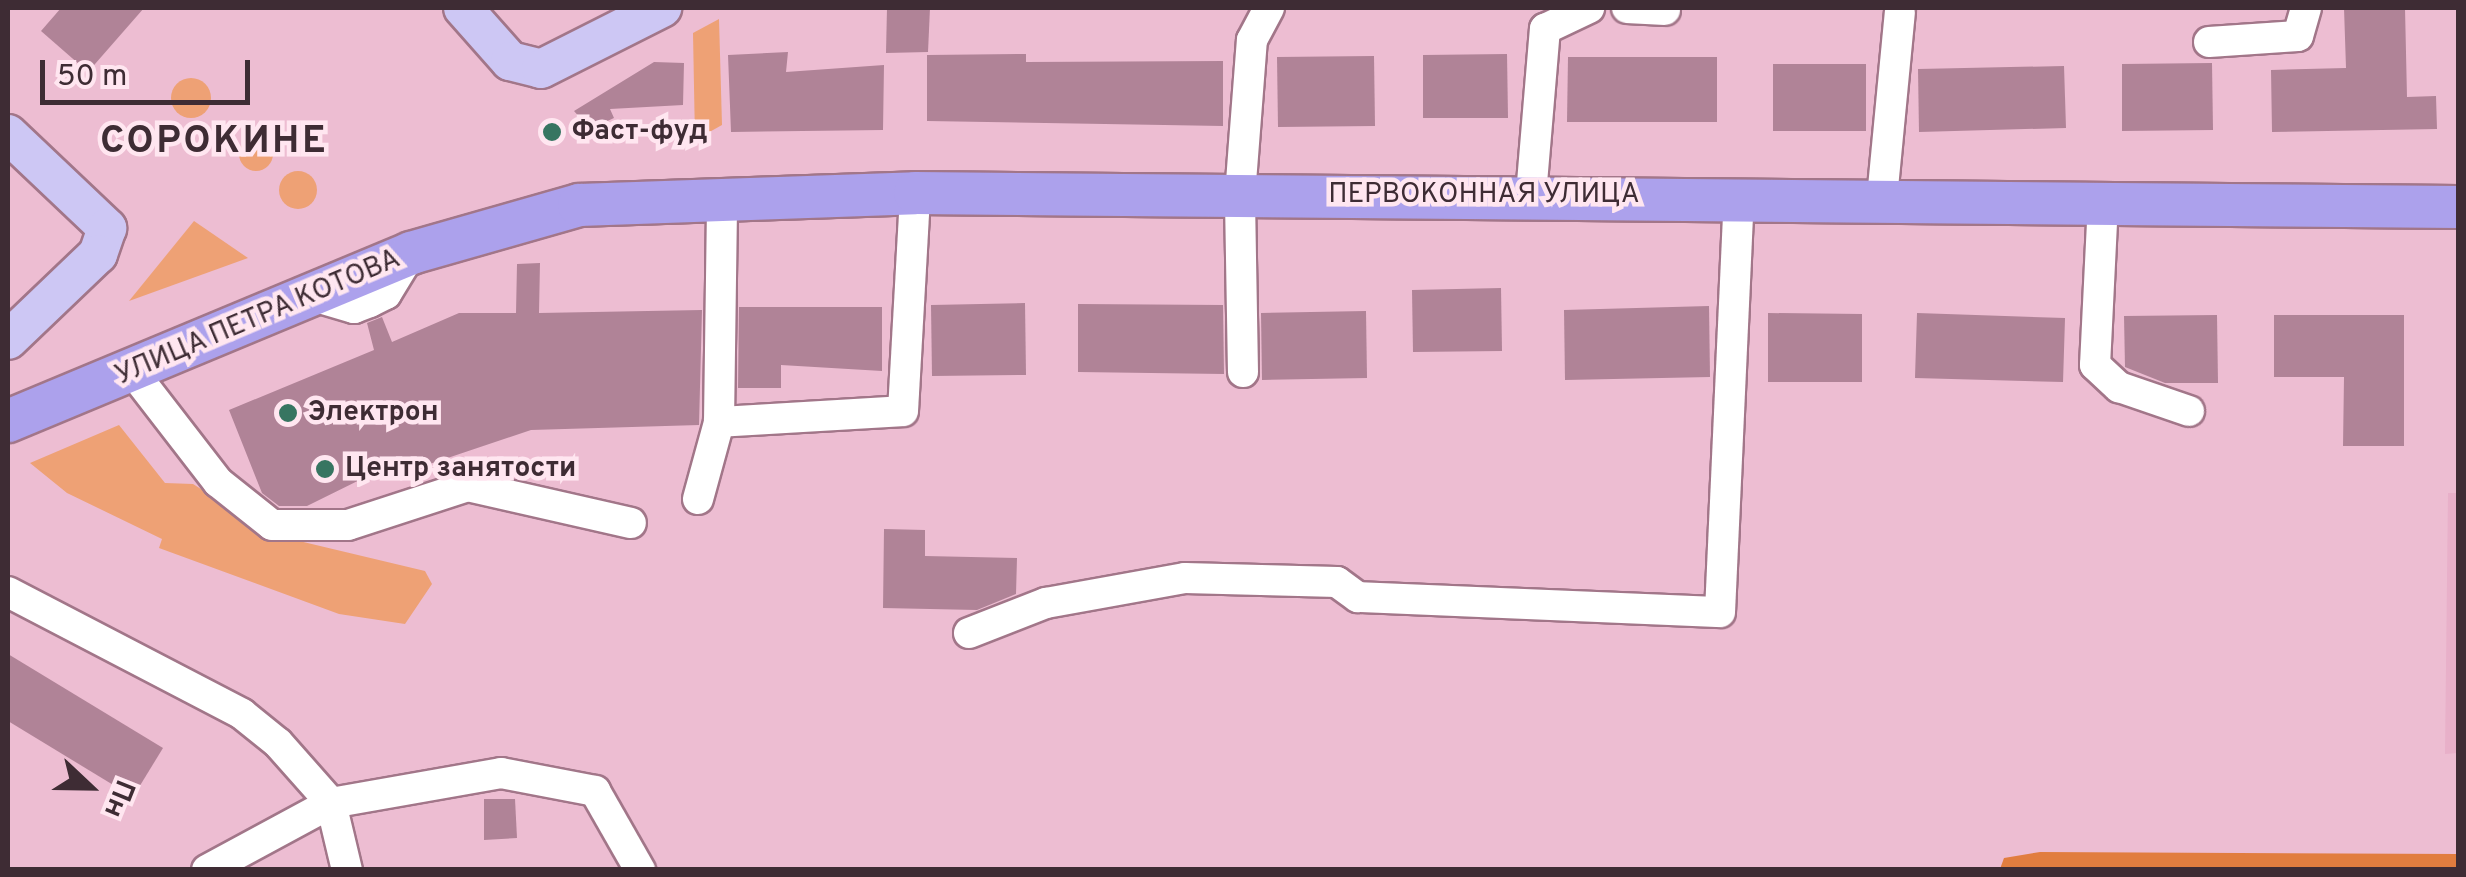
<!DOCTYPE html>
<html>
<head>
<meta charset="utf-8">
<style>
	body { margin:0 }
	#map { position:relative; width:2466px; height:877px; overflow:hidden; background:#edbdd2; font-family:Overpass,sans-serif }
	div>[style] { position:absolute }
	.built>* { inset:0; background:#e8b0c9 }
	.green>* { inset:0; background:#eea175 }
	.round { border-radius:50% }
	.forest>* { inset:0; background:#e17d3f }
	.building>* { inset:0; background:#b08397 }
	.roads { filter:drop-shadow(2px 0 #a27689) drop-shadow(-2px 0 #a27689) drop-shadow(0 2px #a27689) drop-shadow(0 -2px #a27689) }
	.minor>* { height:30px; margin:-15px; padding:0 15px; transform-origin:15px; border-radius:15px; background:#fff }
	.major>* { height:38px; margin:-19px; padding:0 19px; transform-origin:19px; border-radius:19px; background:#cdc7f4 }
	.highway>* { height:42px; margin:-21px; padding:0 21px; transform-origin:21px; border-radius:21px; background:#aca1ec }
	.dots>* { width:28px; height:28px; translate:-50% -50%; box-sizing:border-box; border:5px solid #ffe6f0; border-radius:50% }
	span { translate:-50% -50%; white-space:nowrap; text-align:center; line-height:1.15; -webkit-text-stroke:9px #ffe6f0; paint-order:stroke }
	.poi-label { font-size:28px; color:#3e2c34; font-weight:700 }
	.left { translate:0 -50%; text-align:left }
	.street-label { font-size:28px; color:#3e2c34 }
	.district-label { font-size:38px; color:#3e2c34; font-weight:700; letter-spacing:2.5px }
	.frame { position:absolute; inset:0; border:10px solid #3e2c34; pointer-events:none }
	.north { position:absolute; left:40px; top:737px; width:100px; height:100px; -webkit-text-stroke:8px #ffe6f0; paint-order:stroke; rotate:112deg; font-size:28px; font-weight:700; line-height:40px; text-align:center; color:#3e2c34 }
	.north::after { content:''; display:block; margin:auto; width:35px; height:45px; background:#3e2c34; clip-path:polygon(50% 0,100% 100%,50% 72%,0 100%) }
	.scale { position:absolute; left:40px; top:60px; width:210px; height:45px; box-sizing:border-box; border:5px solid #3e2c34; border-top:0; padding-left:12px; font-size:30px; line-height:35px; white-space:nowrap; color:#3e2c34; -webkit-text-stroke:8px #ffe6f0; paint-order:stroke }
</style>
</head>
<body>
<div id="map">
	<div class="built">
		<div style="clip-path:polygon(2448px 493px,2458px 493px,2458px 753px,2445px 754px)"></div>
	</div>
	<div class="green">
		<div style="clip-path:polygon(719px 19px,722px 125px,695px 140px,693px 33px)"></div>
		<div class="round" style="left:171px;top:78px;width:40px;height:40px"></div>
		<div class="round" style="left:239px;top:137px;width:34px;height:34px"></div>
		<div class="round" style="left:279px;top:171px;width:38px;height:38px"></div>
		<div style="clip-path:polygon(194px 221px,248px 258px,129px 301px)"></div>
		<div style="clip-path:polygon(119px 425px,165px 483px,193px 484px,274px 535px,425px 571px,432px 584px,405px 624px,339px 614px,159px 548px,162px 539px,67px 493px,30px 463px)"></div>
	</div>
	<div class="forest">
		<div style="clip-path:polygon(2040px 852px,2458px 854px,2458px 869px,2000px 869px,2004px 858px)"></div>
	</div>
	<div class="building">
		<div style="clip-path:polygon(61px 8px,144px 8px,88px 72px,41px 31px)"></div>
		<div style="clip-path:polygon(887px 8px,930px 8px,928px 52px,886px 53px)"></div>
		<div style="clip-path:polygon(2344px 8px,2405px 8px,2407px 97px,2436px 96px,2437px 129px,2272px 132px,2271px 70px,2346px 68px)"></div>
		<div style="clip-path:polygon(788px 52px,786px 72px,884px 65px,883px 130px,731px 132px,728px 55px)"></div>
		<div style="clip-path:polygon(1026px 54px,1026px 62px,1223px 61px,1223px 126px,927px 121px,927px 55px)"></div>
		<div style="clip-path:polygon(1507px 54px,1508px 118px,1423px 118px,1423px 55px)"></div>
		<div style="clip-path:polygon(1374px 56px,1375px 126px,1278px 127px,1277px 57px)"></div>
		<div style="clip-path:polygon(1568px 57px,1717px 57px,1717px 122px,1567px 122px)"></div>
		<div style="clip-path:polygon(654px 62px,684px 63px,683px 105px,610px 109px,614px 118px,590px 129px,574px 111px)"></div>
		<div style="clip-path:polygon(2212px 63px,2213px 130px,2122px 131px,2122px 64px)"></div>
		<div style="clip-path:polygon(1773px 64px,1866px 64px,1866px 131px,1773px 131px)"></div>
		<div style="clip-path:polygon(2064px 66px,2066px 128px,1919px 132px,1918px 69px)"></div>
		<div style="clip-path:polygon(540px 263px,539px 313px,702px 310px,699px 425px,531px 430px,397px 475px,392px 464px,307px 506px,279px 506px,262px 493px,229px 410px,374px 350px,367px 323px,382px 317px,392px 342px,459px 313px,516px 313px,517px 264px)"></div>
		<div style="clip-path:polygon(1501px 288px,1502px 351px,1413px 352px,1412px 290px)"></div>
		<div style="clip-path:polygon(1025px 303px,1026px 375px,932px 376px,931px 305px)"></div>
		<div style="clip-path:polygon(1078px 304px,1223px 305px,1224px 374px,1078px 372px)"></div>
		<div style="clip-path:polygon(1709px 306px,1710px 377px,1565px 380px,1564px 310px)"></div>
		<div style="clip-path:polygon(739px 307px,882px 307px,882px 371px,781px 365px,781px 388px,738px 388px)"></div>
		<div style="clip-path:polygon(1366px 311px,1367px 378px,1262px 380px,1261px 313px)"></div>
		<div style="clip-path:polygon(1768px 313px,1862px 314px,1862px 382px,1768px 382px)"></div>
		<div style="clip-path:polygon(1917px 313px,2065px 318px,2063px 382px,1915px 378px)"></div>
		<div style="clip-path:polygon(2217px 315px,2218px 383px,2165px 383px,2125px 367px,2124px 316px)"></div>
		<div style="clip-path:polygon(2274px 315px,2404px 315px,2404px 446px,2343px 446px,2344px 377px,2274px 377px)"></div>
		<div style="clip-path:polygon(884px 529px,925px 530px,925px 556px,1017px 558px,1016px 594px,977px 610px,883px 608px)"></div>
		<div style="clip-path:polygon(8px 654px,163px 748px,133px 797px,8px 721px)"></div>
		<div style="clip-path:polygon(484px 799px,515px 799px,517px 838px,484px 840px)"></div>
	</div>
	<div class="roads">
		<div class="minor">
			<div style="left:1627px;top:8px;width:38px;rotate:3deg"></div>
			<div style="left:2209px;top:42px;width:89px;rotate:-3.9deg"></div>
			<div style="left:2298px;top:36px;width:29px;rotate:-74deg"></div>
			<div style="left:1531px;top:195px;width:167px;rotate:-85.2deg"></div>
			<div style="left:1545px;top:29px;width:49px;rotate:-25.5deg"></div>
			<div style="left:1882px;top:198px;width:187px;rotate:-84.5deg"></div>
			<div style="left:2103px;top:202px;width:163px;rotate:92.8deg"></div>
			<div style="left:2095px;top:365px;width:33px;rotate:43deg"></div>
			<div style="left:2119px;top:387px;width:74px;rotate:18.9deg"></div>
			<div style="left:310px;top:295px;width:46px;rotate:16.5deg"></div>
			<div style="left:354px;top:308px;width:17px;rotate:-21deg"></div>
			<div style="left:370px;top:302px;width:18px;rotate:-27deg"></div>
			<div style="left:386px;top:294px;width:48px;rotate:-58.6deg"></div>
			<div style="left:133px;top:372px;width:139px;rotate:52.3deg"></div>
			<div style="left:218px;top:482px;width:69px;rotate:38.5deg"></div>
			<div style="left:272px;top:525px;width:76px"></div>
			<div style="left:348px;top:525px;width:126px;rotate:-18deg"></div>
			<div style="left:468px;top:486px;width:167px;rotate:12.8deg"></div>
			<div style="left:1243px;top:372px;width:177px;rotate:-91deg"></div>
			<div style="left:1240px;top:195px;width:155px;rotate:-85.6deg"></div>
			<div style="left:1252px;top:40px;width:36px;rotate:-62deg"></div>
			<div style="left:719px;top:422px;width:184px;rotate:-3.4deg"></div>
			<div style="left:903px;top:411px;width:218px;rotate:-86.8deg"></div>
			<div style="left:698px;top:499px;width:80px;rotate:-74.7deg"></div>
			<div style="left:719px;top:422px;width:224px;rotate:-89.2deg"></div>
			<div style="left:8px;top:592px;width:264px;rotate:27.5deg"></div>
			<div style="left:242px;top:714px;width:46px;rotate:38.9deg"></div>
			<div style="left:278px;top:743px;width:80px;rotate:48.5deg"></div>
			<div style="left:331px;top:803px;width:69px;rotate:76.6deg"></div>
			<div style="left:969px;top:633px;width:83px;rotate:-21.3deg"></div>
			<div style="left:1046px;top:603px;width:141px;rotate:-10.2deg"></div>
			<div style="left:1185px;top:578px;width:152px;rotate:1.5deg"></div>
			<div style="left:1337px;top:582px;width:26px;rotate:36deg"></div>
			<div style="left:1358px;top:597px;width:362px;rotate:2.4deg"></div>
			<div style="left:1720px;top:612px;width:416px;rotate:-87.4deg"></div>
			<div style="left:207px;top:870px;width:141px;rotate:-28.4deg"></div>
			<div style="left:331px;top:803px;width:173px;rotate:-10deg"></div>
			<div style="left:501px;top:773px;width:96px;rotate:10.8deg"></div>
			<div style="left:595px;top:791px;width:91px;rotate:60.3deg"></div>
		</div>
		<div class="major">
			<div style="left:463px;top:8px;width:71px;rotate:48.4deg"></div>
			<div style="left:510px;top:61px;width:32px;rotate:14deg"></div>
			<div style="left:541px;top:69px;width:136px;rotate:-26.8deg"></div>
			<div style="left:8px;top:134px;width:137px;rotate:43.5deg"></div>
			<div style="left:107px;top:228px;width:28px;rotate:109deg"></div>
			<div style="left:98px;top:254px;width:124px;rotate:136.3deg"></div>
		</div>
		<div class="highway">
			<div style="left:8px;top:421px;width:437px;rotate:-22.6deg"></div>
			<div style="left:411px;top:253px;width:175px;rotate:-15.9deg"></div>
			<div style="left:579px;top:205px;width:336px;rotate:-2deg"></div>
			<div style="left:915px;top:193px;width:1543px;rotate:0.52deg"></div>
		</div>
	</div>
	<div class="dots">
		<div style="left:552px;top:132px;background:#377561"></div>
		<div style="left:288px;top:413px;background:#377561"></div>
		<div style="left:325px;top:469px;background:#377561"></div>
	</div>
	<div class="poi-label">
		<span class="left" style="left:572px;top:132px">Фаст-фуд</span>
		<span class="left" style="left:308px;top:413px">Электрон</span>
		<span class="left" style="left:345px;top:469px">Центр занятости</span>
	</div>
	<div class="street-label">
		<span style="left:1484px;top:195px">ПЕРВОКОННАЯ УЛИЦА</span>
		<span style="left:258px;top:318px;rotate:-23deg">УЛИЦА ПЕТРА КОТОВА</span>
	</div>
	<div class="district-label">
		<span style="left:214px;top:143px">СОРОКИНЕ</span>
	</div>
	<div class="frame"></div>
	<div class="north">Пн</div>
	<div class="scale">50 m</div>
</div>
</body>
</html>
